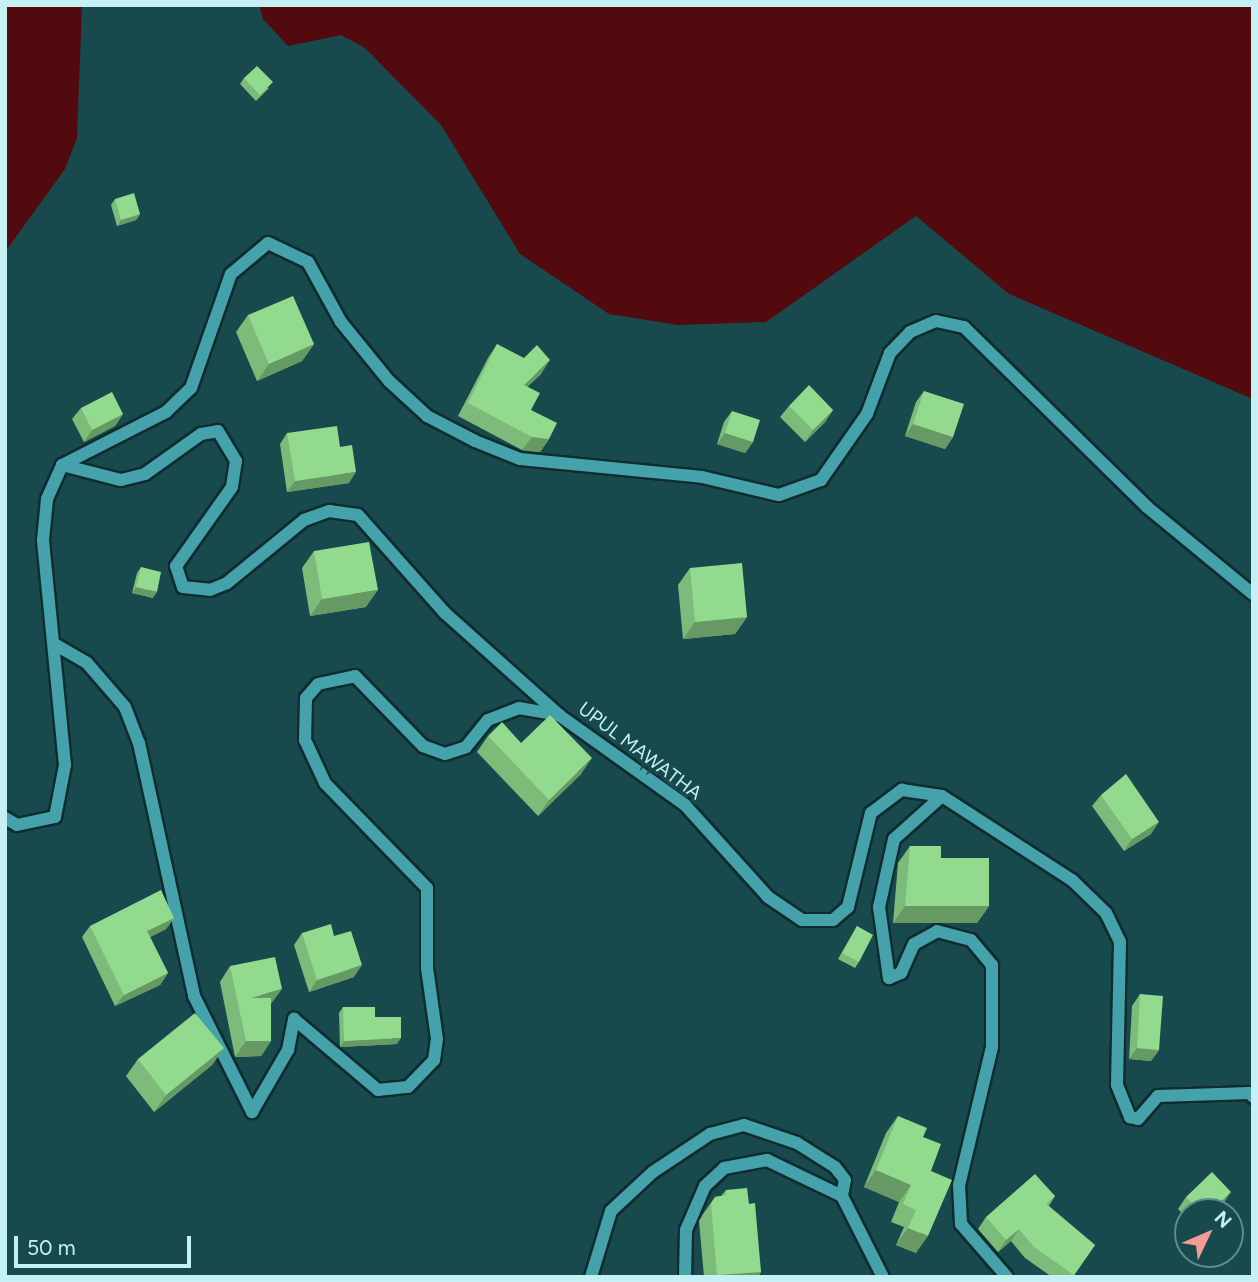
<!DOCTYPE html>
<html>
<head>
<meta charset="utf-8">
<style>
	body { margin:0 }
	#map { position:relative; width:1258px; height:1282px; overflow:hidden; background:#17494d; font-family:Figtree,sans-serif }
	div>[style] { position:absolute }
	.water>* { inset:0; background:#520a0f }
	.roads { filter:drop-shadow(2px 0 #0f2c2f) drop-shadow(-2px 0 #0f2c2f) drop-shadow(0 2px #0f2c2f) drop-shadow(0 -2px #0f2c2f) }
	.minor>* { height:12px; margin:-6px; padding:0 6px; transform-origin:6px; border-radius:6px; background:#45a2aa }
	.wall>* { inset:0; background:#7dbb7a }
	.shaded-wall>* { inset:0; background:#669963 }
	.building>* { inset:0; background:#91da8e }
	span { translate:-50% -50%; white-space:nowrap; text-align:center; line-height:1.15; -webkit-text-stroke:7px #17494d; paint-order:stroke }
	.street-label { font-size:19px; color:#c5f0f4 }
	.frame { position:absolute; inset:0; border:7px solid #c5f0f4; pointer-events:none }
	.north { position:absolute; left:1174px; top:1198px; width:70px; height:70px; box-sizing:border-box; background:#17494d; border:2px solid #5d8c90; border-radius:50%; rotate:46deg; font-size:19px; font-weight:700; line-height:28px; text-align:center; color:#c5f0f4 }
	.north::after { content:''; display:block; margin:auto; width:24px; height:32px; background:#f59c96; clip-path:polygon(50% 0,100% 100%,50% 72%,0 100%) }
	.scale { position:absolute; left:14px; top:1236px; width:177px; height:32px; box-sizing:border-box; border:4px solid #c5f0f4; border-top:0; padding-left:9px; font-size:21px; line-height:24px; white-space:nowrap; color:#c5f0f4; -webkit-text-stroke:5px #17494d; paint-order:stroke }
</style>
</head>
<body>
<div id="map">
	<div class="water">
		<div style="clip-path:polygon(5px 5px,82px 5px,77px 138px,65px 169px,5px 252px)"></div>
		<div style="clip-path:polygon(259px 5px,1253px 5px,1253px 399px,1009px 294px,916px 216px,766px 322px,678px 325px,609px 314px,520px 254px,441px 125px,365px 48px,341px 35px,288px 46px,263px 19px)"></div>
	</div>
	<div class="roads">
		<div class="minor">
			<div style="left:62px;top:465px;width:61px;rotate:14.3deg"></div>
			<div style="left:121px;top:480px;width:25px;rotate:-14deg"></div>
			<div style="left:145px;top:474px;width:69px;rotate:-35.5deg"></div>
			<div style="left:201px;top:434px;width:17px;rotate:-10deg"></div>
			<div style="left:218px;top:431px;width:35px;rotate:59deg"></div>
			<div style="left:236px;top:461px;width:26px;rotate:99deg"></div>
			<div style="left:232px;top:487px;width:97px;rotate:125.3deg"></div>
			<div style="left:176px;top:566px;width:22px;rotate:72deg"></div>
			<div style="left:183px;top:587px;width:27px;rotate:6deg"></div>
			<div style="left:210px;top:590px;width:18px;rotate:-22deg"></div>
			<div style="left:227px;top:583px;width:99px;rotate:-39.3deg"></div>
			<div style="left:304px;top:520px;width:27px;rotate:-20deg"></div>
			<div style="left:329px;top:511px;width:29px;rotate:8deg"></div>
			<div style="left:358px;top:515px;width:131px;rotate:48.4deg"></div>
			<div style="left:445px;top:613px;width:153px;rotate:41.8deg"></div>
			<div style="left:559px;top:715px;width:155px;rotate:35.5deg"></div>
			<div style="left:685px;top:805px;width:124px;rotate:47.9deg"></div>
			<div style="left:768px;top:897px;width:41px;rotate:34.1deg"></div>
			<div style="left:802px;top:920px;width:31px"></div>
			<div style="left:833px;top:920px;width:20px;rotate:-41deg"></div>
			<div style="left:848px;top:907px;width:97px;rotate:-76.3deg"></div>
			<div style="left:871px;top:813px;width:39px;rotate:-37deg"></div>
			<div style="left:902px;top:790px;width:40px;rotate:8.5deg"></div>
			<div style="left:942px;top:796px;width:155px;rotate:32.9deg"></div>
			<div style="left:1072px;top:880px;width:47px;rotate:44.1deg"></div>
			<div style="left:1106px;top:913px;width:32px;rotate:64deg"></div>
			<div style="left:1120px;top:942px;width:143px;rotate:91.2deg"></div>
			<div style="left:1117px;top:1085px;width:35px;rotate:68deg"></div>
			<div style="left:1130px;top:1117px;width:8px;rotate:14deg"></div>
			<div style="left:1138px;top:1119px;width:30px;rotate:-49deg"></div>
			<div style="left:1158px;top:1096px;width:92px;rotate:-1.9deg"></div>
			<div style="left:1250px;top:1093px;width:5px;rotate:53deg"></div>
			<div style="left:56px;top:645px;width:36px;rotate:30deg"></div>
			<div style="left:87px;top:663px;width:58px;rotate:49.2deg"></div>
			<div style="left:125px;top:707px;width:39px;rotate:69deg"></div>
			<div style="left:139px;top:743px;width:259px;rotate:77.7deg"></div>
			<div style="left:194px;top:996px;width:130px;rotate:63.4deg"></div>
			<div style="left:252px;top:1112px;width:72px;rotate:-59.9deg"></div>
			<div style="left:288px;top:1050px;width:32px;rotate:-79deg"></div>
			<div style="left:294px;top:1019px;width:110px;rotate:40.2deg"></div>
			<div style="left:378px;top:1090px;width:30px;rotate:-6deg"></div>
			<div style="left:408px;top:1087px;width:37px;rotate:-46deg"></div>
			<div style="left:434px;top:1060px;width:21px;rotate:-82deg"></div>
			<div style="left:437px;top:1039px;width:72px;rotate:-98deg"></div>
			<div style="left:427px;top:968px;width:80px;rotate:-90deg"></div>
			<div style="left:427px;top:888px;width:146px;rotate:-134.2deg"></div>
			<div style="left:325px;top:783px;width:47px;rotate:-114.9deg"></div>
			<div style="left:305px;top:740px;width:42px;rotate:-88.6deg"></div>
			<div style="left:306px;top:698px;width:18px;rotate:-49deg"></div>
			<div style="left:318px;top:684px;width:38px;rotate:-12deg"></div>
			<div style="left:355px;top:676px;width:98px;rotate:45.8deg"></div>
			<div style="left:423px;top:746px;width:23px;rotate:20deg"></div>
			<div style="left:445px;top:754px;width:22px;rotate:-18deg"></div>
			<div style="left:466px;top:747px;width:35px;rotate:-51deg"></div>
			<div style="left:488px;top:720px;width:33px;rotate:-21deg"></div>
			<div style="left:519px;top:708px;width:41px;rotate:9.9deg"></div>
			<div style="left:942px;top:796px;width:64px;rotate:138.1deg"></div>
			<div style="left:894px;top:839px;width:70px;rotate:102.4deg"></div>
			<div style="left:879px;top:907px;width:72px;rotate:82deg"></div>
			<div style="left:889px;top:978px;width:13px;rotate:-23deg"></div>
			<div style="left:901px;top:973px;width:32px;rotate:-66deg"></div>
			<div style="left:914px;top:944px;width:26px;rotate:-29deg"></div>
			<div style="left:937px;top:931px;width:35px;rotate:15deg"></div>
			<div style="left:971px;top:940px;width:33px;rotate:50deg"></div>
			<div style="left:992px;top:965px;width:82px;rotate:90deg"></div>
			<div style="left:992px;top:1047px;width:142px;rotate:103.4deg"></div>
			<div style="left:959px;top:1185px;width:39px;rotate:87deg"></div>
			<div style="left:961px;top:1224px;width:70px;rotate:49deg"></div>
			<div style="left:5px;top:818px;width:14px;rotate:30deg"></div>
			<div style="left:17px;top:825px;width:39px;rotate:-12deg"></div>
			<div style="left:55px;top:817px;width:53px;rotate:-79.1deg"></div>
			<div style="left:65px;top:765px;width:226px;rotate:-95.6deg"></div>
			<div style="left:43px;top:540px;width:41px;rotate:-84.4deg"></div>
			<div style="left:47px;top:499px;width:37px;rotate:-66deg"></div>
			<div style="left:62px;top:465px;width:117px;rotate:-27deg"></div>
			<div style="left:166px;top:412px;width:35px;rotate:-44deg"></div>
			<div style="left:191px;top:388px;width:121px;rotate:-70.7deg"></div>
			<div style="left:231px;top:274px;width:48px;rotate:-40deg"></div>
			<div style="left:268px;top:243px;width:44px;rotate:25.4deg"></div>
			<div style="left:308px;top:262px;width:68px;rotate:61.2deg"></div>
			<div style="left:341px;top:322px;width:76px;rotate:50.9deg"></div>
			<div style="left:389px;top:381px;width:52px;rotate:42.6deg"></div>
			<div style="left:427px;top:416px;width:54px;rotate:27.5deg"></div>
			<div style="left:475px;top:441px;width:48px;rotate:21.8deg"></div>
			<div style="left:520px;top:459px;width:183px;rotate:5.6deg"></div>
			<div style="left:702px;top:477px;width:79px;rotate:13.2deg"></div>
			<div style="left:779px;top:495px;width:45px;rotate:-19.7deg"></div>
			<div style="left:821px;top:480px;width:80px;rotate:-55.1deg"></div>
			<div style="left:867px;top:414px;width:65px;rotate:-69.3deg"></div>
			<div style="left:890px;top:353px;width:29px;rotate:-46deg"></div>
			<div style="left:910px;top:332px;width:28px;rotate:-23deg"></div>
			<div style="left:936px;top:321px;width:29px;rotate:12deg"></div>
			<div style="left:964px;top:327px;width:257px;rotate:44.5deg"></div>
			<div style="left:1147px;top:507px;width:137px;rotate:39.4deg"></div>
			<div style="left:591px;top:1277px;width:69px;rotate:-73.1deg"></div>
			<div style="left:611px;top:1211px;width:57px;rotate:-42.9deg"></div>
			<div style="left:653px;top:1172px;width:69px;rotate:-33.7deg"></div>
			<div style="left:710px;top:1134px;width:35px;rotate:-15deg"></div>
			<div style="left:744px;top:1125px;width:56px;rotate:18.8deg"></div>
			<div style="left:797px;top:1143px;width:45px;rotate:32.3deg"></div>
			<div style="left:835px;top:1167px;width:16px;rotate:52deg"></div>
			<div style="left:845px;top:1180px;width:16px;rotate:101deg"></div>
			<div style="left:685px;top:1277px;width:47px;rotate:-88.8deg"></div>
			<div style="left:686px;top:1230px;width:48px;rotate:-66.6deg"></div>
			<div style="left:705px;top:1186px;width:26px;rotate:-43deg"></div>
			<div style="left:724px;top:1168px;width:44px;rotate:-10.5deg"></div>
			<div style="left:767px;top:1160px;width:83px;rotate:25.6deg"></div>
			<div style="left:842px;top:1196px;width:91px;rotate:63.2deg"></div>
		</div>
	</div>
	<div class="wall">
		<div style="clip-path:polygon(244px 78px,269px 88px,256px 101px,240px 84px)"></div>
		<div style="clip-path:polygon(115px 199px,140px 214px,136px 220px,117px 226px,111px 205px)"></div>
		<div style="clip-path:polygon(248px 315px,314px 344px,302px 361px,257px 381px,236px 332px)"></div>
		<div style="clip-path:polygon(497px 344px,541px 374px,527px 387px,531px 410px,549px 439px,540px 452px,522px 450px,458px 416px,488px 358px)"></div>
		<div style="clip-path:polygon(924px 391px,953px 437px,945px 449px,905px 436px,916px 402px)"></div>
		<div style="clip-path:polygon(789px 406px,833px 410px,825px 422px,805px 442px,780px 417px)"></div>
		<div style="clip-path:polygon(81px 408px,123px 414px,115px 426px,84px 442px,72px 419px)"></div>
		<div style="clip-path:polygon(732px 411px,753px 442px,745px 453px,717px 444px,724px 422px)"></div>
		<div style="clip-path:polygon(287px 433px,349px 483px,287px 492px,280px 444px)"></div>
		<div style="clip-path:polygon(314px 551px,366px 607px,310px 616px,302px 568px)"></div>
		<div style="clip-path:polygon(141px 567px,153px 598px,132px 593px,137px 573px)"></div>
		<div style="clip-path:polygon(690px 568px,747px 617px,735px 634px,683px 639px,678px 585px)"></div>
		<div style="clip-path:polygon(488px 736px,521px 743px,581px 774px,538px 816px,477px 752px)"></div>
		<div style="clip-path:polygon(1101px 795px,1151px 834px,1124px 851px,1092px 806px)"></div>
		<div style="clip-path:polygon(910px 846px,941px 858px,989px 906px,977px 923px,893px 923px,898px 863px)"></div>
		<div style="clip-path:polygon(174px 918px,166px 929px,150px 937px,168px 973px,160px 985px,115px 1006px,82px 937px,90px 926px)"></div>
		<div style="clip-path:polygon(857px 926px,859px 962px,855px 968px,838px 959px)"></div>
		<div style="clip-path:polygon(302px 933px,334px 936px,354px 977px,309px 992px,294px 945px)"></div>
		<div style="clip-path:polygon(230px 966px,271px 1004px,271px 1041px,261px 1056px,235px 1057px,220px 982px)"></div>
		<div style="clip-path:polygon(1140px 994px,1159px 1050px,1151px 1061px,1129px 1059px,1132px 1006px)"></div>
		<div style="clip-path:polygon(343px 1007px,375px 1017px,397px 1044px,340px 1047px,339px 1013px)"></div>
		<div style="clip-path:polygon(224px 1048px,212px 1065px,154px 1112px,126px 1076px,138px 1059px)"></div>
		<div style="clip-path:polygon(898px 1116px,923px 1137px,931px 1171px,916px 1253px,896px 1245px,904px 1227px,891px 1222px,899px 1202px,864px 1187px,886px 1133px)"></div>
		<div style="clip-path:polygon(726px 1190px,749px 1204px,761px 1272px,758px 1277px,704px 1277px,699px 1221px,703px 1214px,715px 1197px,721px 1196px)"></div>
		<div style="clip-path:polygon(1055px 1196px,1049px 1206px,1095px 1245px,1073px 1277px,1052px 1277px,1025px 1258px,1011px 1241px,998px 1252px,978px 1229px,986px 1217px)"></div>
		<div style="clip-path:polygon(1186px 1197px,1223px 1204px,1214px 1212px,1188px 1212px,1188px 1219px,1178px 1209px)"></div>
	</div>
	<div class="shaded-wall">
		<div style="clip-path:polygon(140px 214px,136px 220px,117px 226px,121px 220px)"></div>
		<div style="clip-path:polygon(314px 344px,302px 361px,257px 381px,269px 364px)"></div>
		<div style="clip-path:polygon(550px 360px,541px 374px,515px 399px,524px 385px)"></div>
		<div style="clip-path:polygon(833px 410px,825px 422px,805px 442px,813px 430px)"></div>
		<div style="clip-path:polygon(123px 414px,115px 426px,84px 442px,92px 430px)"></div>
		<div style="clip-path:polygon(913px 424px,953px 437px,945px 449px,905px 436px)"></div>
		<div style="clip-path:polygon(725px 433px,753px 442px,745px 453px,717px 444px)"></div>
		<div style="clip-path:polygon(532px 437px,549px 439px,540px 452px,522px 450px)"></div>
		<div style="clip-path:polygon(356px 472px,349px 483px,287px 492px,295px 481px)"></div>
		<div style="clip-path:polygon(136px 587px,157px 592px,153px 598px,132px 593px)"></div>
		<div style="clip-path:polygon(378px 590px,366px 607px,310px 616px,322px 599px)"></div>
		<div style="clip-path:polygon(747px 617px,735px 634px,683px 639px,695px 622px)"></div>
		<div style="clip-path:polygon(592px 758px,581px 774px,538px 816px,549px 800px)"></div>
		<div style="clip-path:polygon(1159px 822px,1151px 834px,1124px 851px,1132px 839px)"></div>
		<div style="clip-path:polygon(905px 906px,989px 906px,977px 923px,893px 923px)"></div>
		<div style="clip-path:polygon(174px 918px,166px 929px,139px 943px,147px 931px)"></div>
		<div style="clip-path:polygon(362px 965px,354px 977px,309px 992px,317px 980px)"></div>
		<div style="clip-path:polygon(168px 973px,160px 985px,115px 1006px,124px 995px)"></div>
		<div style="clip-path:polygon(282px 989px,271px 1004px,241px 1013px,251px 998px)"></div>
		<div style="clip-path:polygon(401px 1038px,397px 1044px,340px 1047px,344px 1041px)"></div>
		<div style="clip-path:polygon(246px 1041px,271px 1041px,261px 1056px,235px 1057px)"></div>
		<div style="clip-path:polygon(224px 1048px,212px 1065px,154px 1112px,166px 1095px)"></div>
		<div style="clip-path:polygon(1137px 1048px,1159px 1050px,1151px 1061px,1129px 1059px)"></div>
		<div style="clip-path:polygon(876px 1170px,911px 1185px,899px 1202px,864px 1187px)"></div>
		<div style="clip-path:polygon(1231px 1192px,1223px 1204px,1214px 1212px,1211px 1212px)"></div>
		<div style="clip-path:polygon(908px 1228px,928px 1236px,916px 1253px,896px 1245px)"></div>
		<div style="clip-path:polygon(1019px 1229px,1011px 1241px,998px 1252px,1006px 1240px)"></div>
		<div style="clip-path:polygon(761px 1272px,758px 1277px,716px 1277px,717px 1275px)"></div>
	</div>
	<div class="building">
		<div style="clip-path:polygon(257px 66px,273px 82px,260px 95px,244px 78px)"></div>
		<div style="clip-path:polygon(134px 193px,140px 214px,121px 220px,115px 199px)"></div>
		<div style="clip-path:polygon(293px 296px,314px 344px,269px 364px,248px 315px)"></div>
		<div style="clip-path:polygon(497px 344px,524px 358px,537px 345px,550px 360px,524px 385px,540px 393px,531px 410px,557px 423px,549px 439px,532px 437px,468px 403px)"></div>
		<div style="clip-path:polygon(809px 385px,833px 410px,813px 430px,789px 406px)"></div>
		<div style="clip-path:polygon(924px 391px,964px 404px,953px 437px,913px 424px)"></div>
		<div style="clip-path:polygon(112px 392px,123px 414px,92px 430px,81px 408px)"></div>
		<div style="clip-path:polygon(732px 411px,760px 420px,753px 442px,725px 433px)"></div>
		<div style="clip-path:polygon(337px 426px,340px 447px,352px 445px,356px 472px,295px 481px,287px 433px)"></div>
		<div style="clip-path:polygon(369px 542px,378px 590px,322px 599px,314px 551px)"></div>
		<div style="clip-path:polygon(742px 563px,747px 617px,695px 622px,690px 568px)"></div>
		<div style="clip-path:polygon(141px 567px,161px 572px,157px 592px,136px 587px)"></div>
		<div style="clip-path:polygon(550px 715px,592px 758px,549px 800px,488px 736px,502px 722px,521px 743px)"></div>
		<div style="clip-path:polygon(1126px 774px,1159px 822px,1132px 839px,1101px 795px)"></div>
		<div style="clip-path:polygon(910px 846px,941px 846px,941px 858px,989px 858px,989px 906px,905px 906px)"></div>
		<div style="clip-path:polygon(161px 890px,174px 918px,147px 931px,168px 973px,124px 995px,90px 926px)"></div>
		<div style="clip-path:polygon(331px 924px,334px 936px,351px 931px,362px 965px,317px 980px,302px 933px)"></div>
		<div style="clip-path:polygon(857px 926px,873px 935px,859px 962px,842px 953px)"></div>
		<div style="clip-path:polygon(275px 957px,282px 989px,251px 998px,271px 998px,271px 1041px,246px 1041px,230px 966px)"></div>
		<div style="clip-path:polygon(1140px 994px,1163px 996px,1159px 1050px,1137px 1048px)"></div>
		<div style="clip-path:polygon(343px 1007px,375px 1007px,375px 1017px,401px 1017px,401px 1038px,344px 1041px)"></div>
		<div style="clip-path:polygon(195px 1013px,224px 1048px,166px 1095px,138px 1059px)"></div>
		<div style="clip-path:polygon(898px 1116px,927px 1128px,923px 1137px,941px 1144px,931px 1171px,952px 1180px,928px 1236px,908px 1228px,916px 1210px,903px 1204px,911px 1185px,876px 1170px)"></div>
		<div style="clip-path:polygon(1212px 1172px,1231px 1192px,1211px 1212px,1200px 1212px,1186px 1197px)"></div>
		<div style="clip-path:polygon(1035px 1174px,1055px 1196px,1046px 1204px,1095px 1245px,1074px 1275px,1034px 1247px,1019px 1229px,1006px 1240px,986px 1217px)"></div>
		<div style="clip-path:polygon(747px 1188px,749px 1204px,755px 1203px,761px 1272px,717px 1275px,711px 1204px,715px 1197px,726px 1195px,726px 1190px)"></div>
	</div>
	<div class="street-label">
		<span style="left:640px;top:751px;rotate:37deg">UPUL MAWATHA</span>
	</div>
	<div class="frame"></div>
	<div class="north">N</div>
	<div class="scale">50 m</div>
</div>
</body>
</html>
